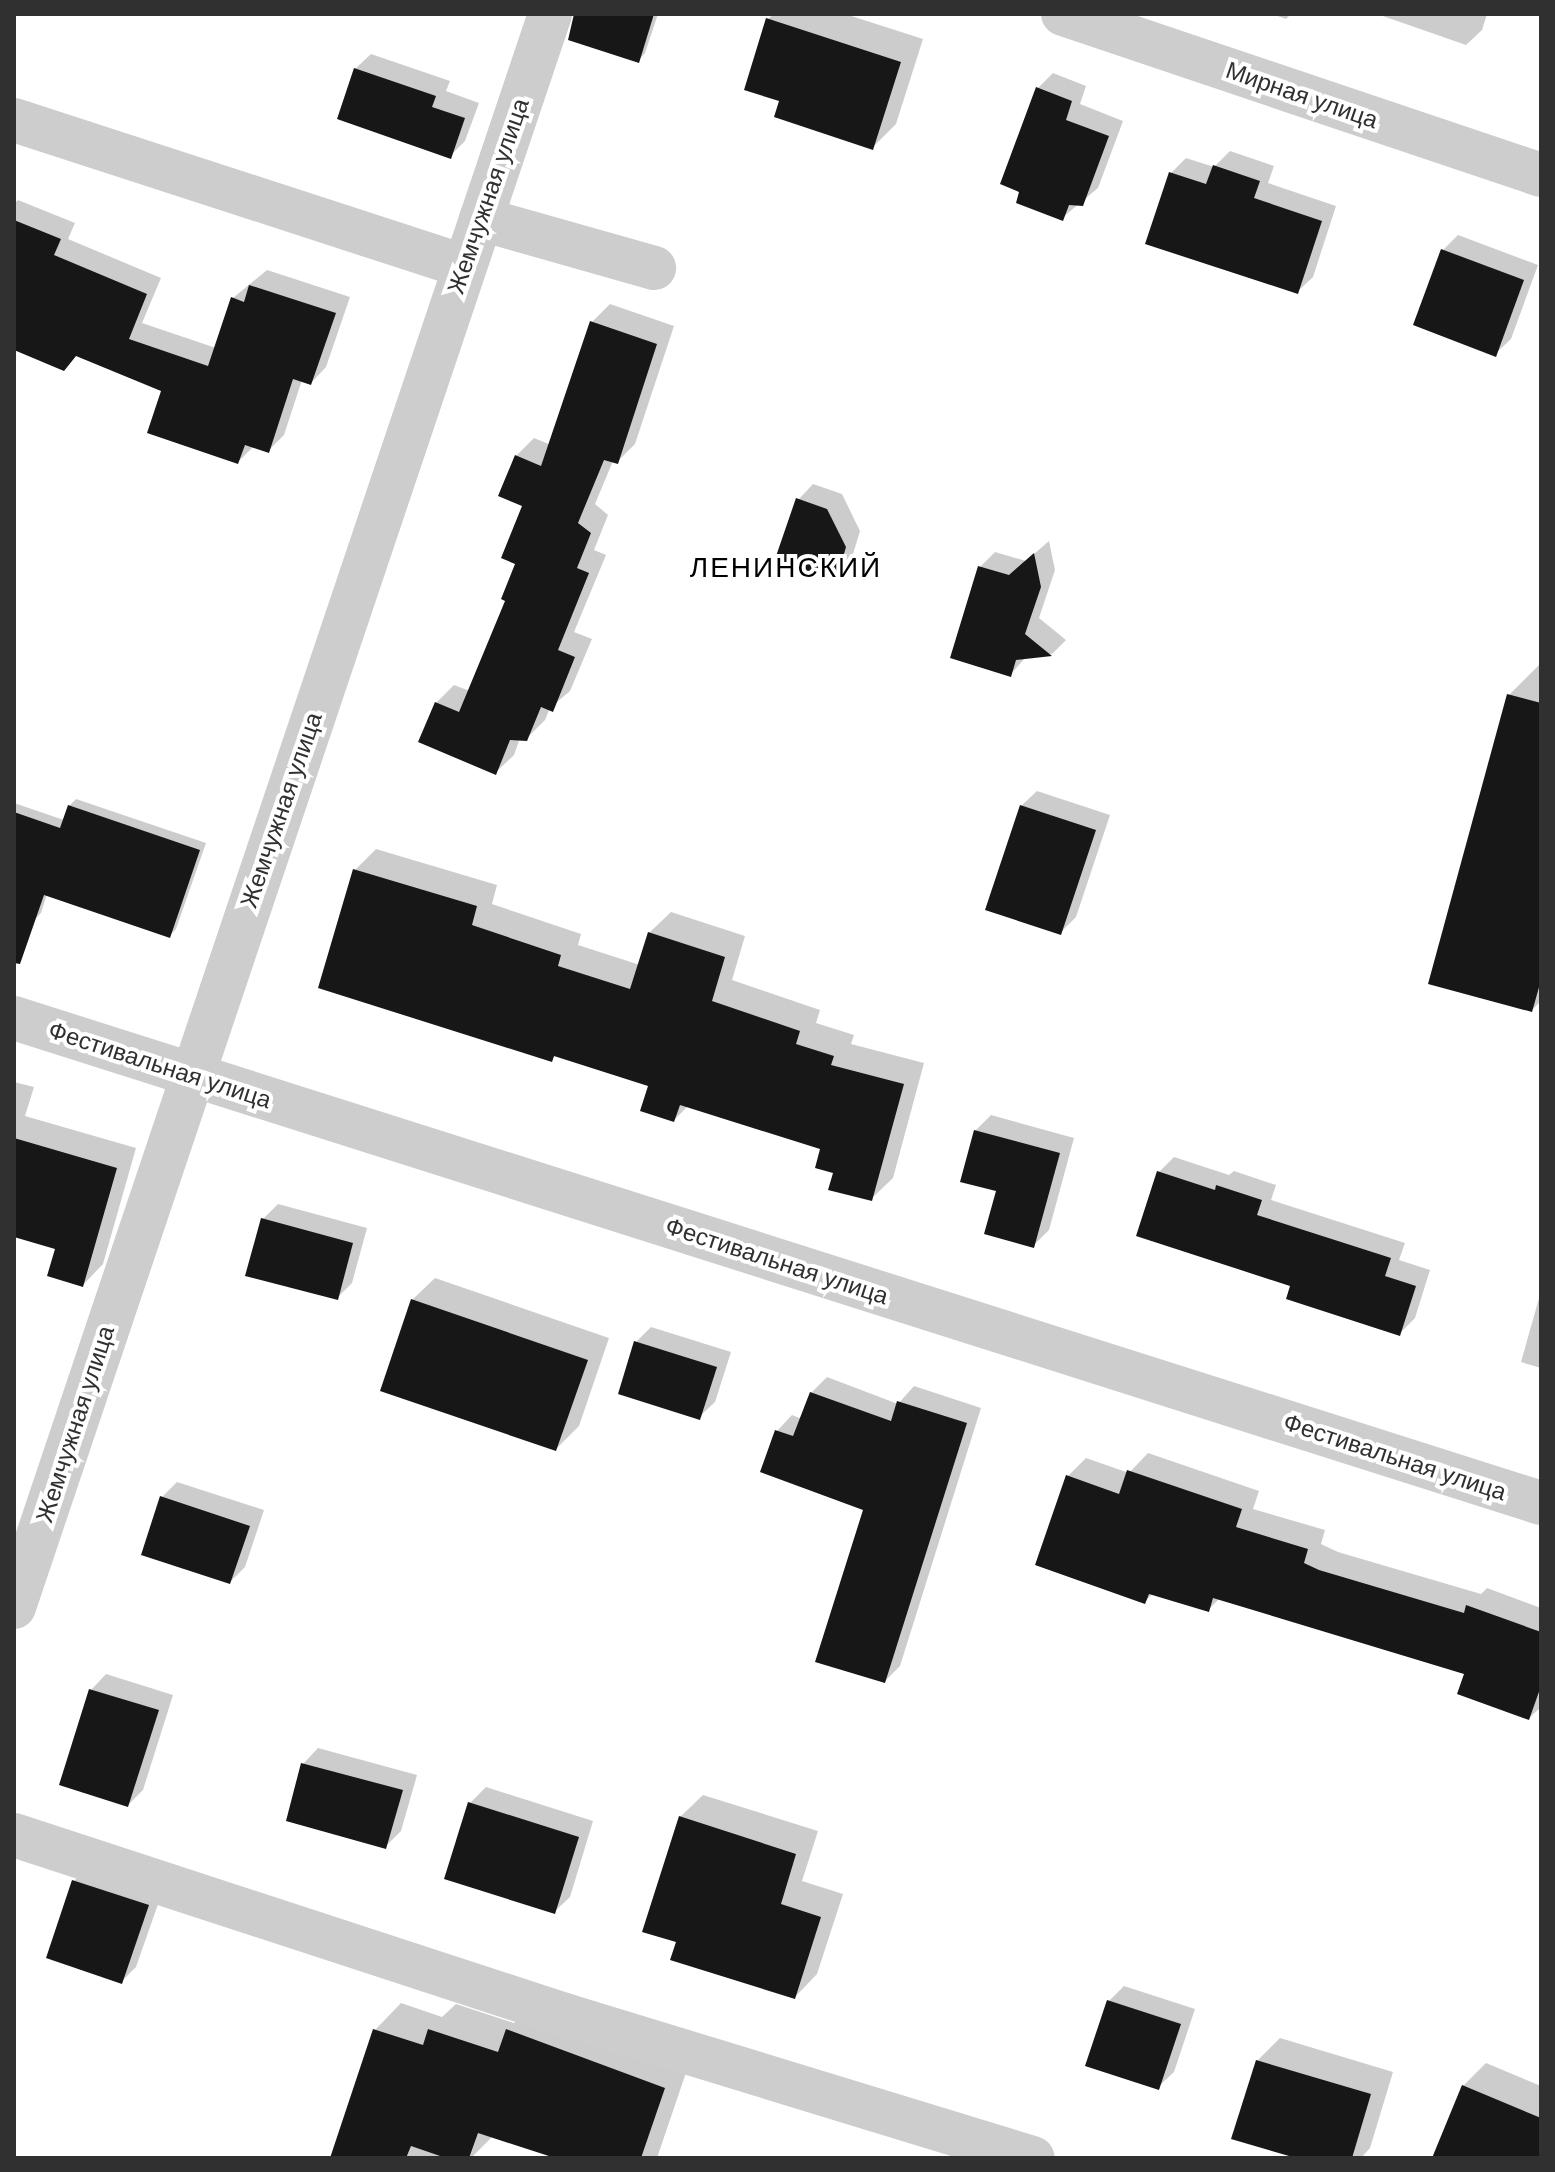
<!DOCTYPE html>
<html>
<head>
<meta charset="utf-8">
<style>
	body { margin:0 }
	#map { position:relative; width:1555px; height:2172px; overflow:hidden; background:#fff; font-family:Helvetica,sans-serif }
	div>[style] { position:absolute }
	.shadow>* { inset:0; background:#0003 }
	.building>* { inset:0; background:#171717 }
	.minor>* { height:44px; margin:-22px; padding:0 22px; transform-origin:22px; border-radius:22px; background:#cdcdcd }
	span { translate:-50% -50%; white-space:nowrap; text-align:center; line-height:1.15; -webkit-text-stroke:8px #fff; paint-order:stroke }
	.street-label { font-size:24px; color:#303030 }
	.quarter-label { font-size:28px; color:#000; letter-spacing:2px }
	.frame { position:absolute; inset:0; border:16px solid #303030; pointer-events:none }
</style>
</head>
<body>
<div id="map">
	<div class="shadow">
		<div style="clip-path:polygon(577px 14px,658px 14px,645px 53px,638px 61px)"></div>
		<div style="clip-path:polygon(774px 14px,845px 14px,923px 39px,896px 124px,873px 147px,781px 99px,768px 19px)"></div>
		<div style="clip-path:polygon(1272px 14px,1291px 14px,1286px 19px)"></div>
		<div style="clip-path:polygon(1377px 14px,1487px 14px,1482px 30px,1466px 45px)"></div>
		<div style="clip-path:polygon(371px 54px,450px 81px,446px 91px,479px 103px,465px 141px,450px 156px,355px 69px)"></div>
		<div style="clip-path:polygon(1053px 73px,1086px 86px,1080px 104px,1123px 121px,1098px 188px,1062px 218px,1037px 89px)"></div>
		<div style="clip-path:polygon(1230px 151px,1274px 166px,1268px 183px,1336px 206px,1313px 277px,1297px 292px,1171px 173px,1186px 158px,1214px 167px)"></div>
		<div style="clip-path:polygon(18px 200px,75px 223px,68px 239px,161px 278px,142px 323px,216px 348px,233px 298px,267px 270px,350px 297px,326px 367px,311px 383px,302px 380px,284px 435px,268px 451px,254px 446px,238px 462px,164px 390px,78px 354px,63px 369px,14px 348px,14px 204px)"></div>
		<div style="clip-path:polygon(1458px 235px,1538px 265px,1511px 339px,1495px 354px,1443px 250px)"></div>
		<div style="clip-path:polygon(610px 304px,674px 326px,635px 444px,617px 462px,613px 461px,595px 504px,608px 515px,594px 550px,606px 555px,574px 632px,592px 639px,570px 691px,550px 708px,545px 720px,526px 739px,520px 738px,514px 755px,495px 773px,436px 703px,454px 685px,470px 691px,507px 600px,518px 563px,525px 505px,516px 456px,534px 438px,551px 445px,592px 322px)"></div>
		<div style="clip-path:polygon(813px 484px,842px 494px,860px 531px,853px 554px,838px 569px,798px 500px)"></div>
		<div style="clip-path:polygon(1049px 541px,1055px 570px,1039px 618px,1066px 640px,1052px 654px,1026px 657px,1010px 675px,980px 567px,995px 552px,1026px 561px)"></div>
		<div style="clip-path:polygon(1539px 665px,1541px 1001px,1532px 1010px,1509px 695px)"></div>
		<div style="clip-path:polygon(1037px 791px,1110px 815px,1076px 917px,1060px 933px,1021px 806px)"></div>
		<div style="clip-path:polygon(76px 799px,206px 843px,176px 929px,169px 936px,47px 894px,41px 913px,34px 920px,14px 914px,14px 803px,64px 820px,69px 806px)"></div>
		<div style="clip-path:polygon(376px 849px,497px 885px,492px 904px,581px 934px,578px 945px,640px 965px,649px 933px,671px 912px,745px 936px,732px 980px,820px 1010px,816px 1023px,854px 1035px,851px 1044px,924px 1063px,893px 1178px,871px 1199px,835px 1172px,823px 1148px,688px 1106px,674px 1120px,650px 1084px,557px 1054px,552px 1059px,355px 870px)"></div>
		<div style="clip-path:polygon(14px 1082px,34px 1087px,25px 1116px,136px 1148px,103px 1264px,83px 1285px,57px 1248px,14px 1235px)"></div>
		<div style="clip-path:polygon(991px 1115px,1074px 1138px,1049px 1230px,1033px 1246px,998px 1190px,975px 1131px)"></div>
		<div style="clip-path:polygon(1174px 1157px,1229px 1175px,1234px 1171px,1276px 1185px,1271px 1200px,1405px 1243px,1399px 1260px,1430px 1270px,1415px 1318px,1400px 1333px,1292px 1285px,1159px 1172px)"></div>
		<div style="clip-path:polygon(278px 1204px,367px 1228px,352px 1283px,337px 1298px,263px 1219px)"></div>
		<div style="clip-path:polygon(435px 1278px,609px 1338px,579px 1426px,556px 1449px,412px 1300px)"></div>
		<div style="clip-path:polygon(1541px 1291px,1541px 1368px,1521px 1362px)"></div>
		<div style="clip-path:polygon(651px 1327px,731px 1352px,715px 1402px,699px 1417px,636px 1342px)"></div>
		<div style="clip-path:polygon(827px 1377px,898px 1404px,914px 1386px,981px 1408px,900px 1666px,885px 1681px,865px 1509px,777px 1431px,792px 1415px,802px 1419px,811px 1393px)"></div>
		<div style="clip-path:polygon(1148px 1453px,1259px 1491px,1253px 1509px,1325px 1530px,1321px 1544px,1338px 1552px,1481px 1594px,1487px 1588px,1541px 1608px,1541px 1707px,1529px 1718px,1467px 1672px,1220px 1598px,1208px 1610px,1153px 1593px,1145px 1602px,1068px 1476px,1086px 1458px,1129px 1473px)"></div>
		<div style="clip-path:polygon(177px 1482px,264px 1510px,245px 1567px,230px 1582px,162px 1497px)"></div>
		<div style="clip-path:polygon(106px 1674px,173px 1695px,143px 1790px,128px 1805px,91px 1690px)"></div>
		<div style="clip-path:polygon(318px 1748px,417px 1775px,401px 1831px,386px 1846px,303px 1764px)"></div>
		<div style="clip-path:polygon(486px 1787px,593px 1821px,570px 1897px,554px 1912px,447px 1878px,470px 1803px)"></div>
		<div style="clip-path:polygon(703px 1795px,818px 1831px,802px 1881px,843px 1894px,817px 1974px,795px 1997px,678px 1941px,680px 1817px)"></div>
		<div style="clip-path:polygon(89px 1866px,163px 1890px,136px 1967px,121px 1982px,74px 1881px)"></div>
		<div style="clip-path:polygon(1124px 1986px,1195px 2009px,1174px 2072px,1158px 2087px,1109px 2001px)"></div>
		<div style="clip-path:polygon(401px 2003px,442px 2017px,456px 2004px,514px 2023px,534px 2004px,690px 2061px,657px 2158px,561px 2158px,493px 2136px,471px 2158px,332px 2158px,375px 2030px)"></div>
		<div style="clip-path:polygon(1280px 2038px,1393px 2072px,1370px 2148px,1361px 2158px,1303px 2158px,1257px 2061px)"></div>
		<div style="clip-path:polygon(1486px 2063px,1541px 2086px,1541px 2158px,1434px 2158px,1463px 2086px)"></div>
	</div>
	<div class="building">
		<div style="clip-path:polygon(574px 14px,654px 14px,639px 63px,568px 40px)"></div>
		<div style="clip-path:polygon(766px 18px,901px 62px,873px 150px,774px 117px,779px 101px,744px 90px)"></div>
		<div style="clip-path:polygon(354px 68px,436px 96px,432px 107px,465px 118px,451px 159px,337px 119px)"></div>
		<div style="clip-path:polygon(1036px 87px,1072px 101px,1066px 120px,1109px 136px,1083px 206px,1069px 205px,1063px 221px,1016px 203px,1019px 192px,1000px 184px)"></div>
		<div style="clip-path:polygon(1213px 165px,1260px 181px,1254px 198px,1322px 221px,1298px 294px,1145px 244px,1169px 172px,1206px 184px)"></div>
		<div style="clip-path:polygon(14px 220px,61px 239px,54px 255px,147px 294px,129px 339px,208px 366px,231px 297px,244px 302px,249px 285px,336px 313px,311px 385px,293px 379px,269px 453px,245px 445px,238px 464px,147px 433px,161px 391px,76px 356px,64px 371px,14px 350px)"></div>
		<div style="clip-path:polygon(1441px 249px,1524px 280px,1496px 357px,1413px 325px)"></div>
		<div style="clip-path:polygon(590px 321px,657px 344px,618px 464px,604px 460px,578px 523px,591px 533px,577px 568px,589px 573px,558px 650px,575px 657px,553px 712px,541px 707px,527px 741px,510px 740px,496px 775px,418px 742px,435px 702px,459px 712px,505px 601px,501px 599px,515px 564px,501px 558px,522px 506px,498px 496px,515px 455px,541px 466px)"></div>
		<div style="clip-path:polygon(796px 498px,827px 509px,846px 547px,839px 571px,820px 578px,774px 562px)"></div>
		<div style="clip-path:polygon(1034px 553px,1041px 587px,1025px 634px,1052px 656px,1016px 660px,1011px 677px,950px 658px,978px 566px,1009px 575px)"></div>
		<div style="clip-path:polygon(1507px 694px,1541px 703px,1541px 980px,1532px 1012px,1428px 984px)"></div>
		<div style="clip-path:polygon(68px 805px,200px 850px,170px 938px,44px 895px,20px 964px,14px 963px,14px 812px,60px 828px)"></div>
		<div style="clip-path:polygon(1020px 805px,1096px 830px,1061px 935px,985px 910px)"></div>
		<div style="clip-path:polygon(353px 869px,477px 906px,472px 925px,561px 955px,558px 966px,630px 989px,648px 932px,725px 957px,712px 1001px,800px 1031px,796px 1044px,834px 1056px,831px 1065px,904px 1084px,872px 1201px,828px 1190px,833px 1173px,815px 1168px,820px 1149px,680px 1105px,674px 1122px,640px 1111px,648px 1086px,554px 1056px,552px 1062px,318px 988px)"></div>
		<div style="clip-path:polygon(974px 1130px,1060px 1153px,1034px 1248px,984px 1234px,996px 1191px,960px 1182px)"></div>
		<div style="clip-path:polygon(14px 1138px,117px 1168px,83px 1287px,47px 1276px,55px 1249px,14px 1237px)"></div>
		<div style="clip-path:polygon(1157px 1171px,1215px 1190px,1216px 1185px,1262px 1200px,1257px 1215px,1391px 1258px,1385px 1276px,1416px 1286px,1400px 1336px,1286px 1299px,1290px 1286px,1136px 1236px)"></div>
		<div style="clip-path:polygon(261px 1218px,353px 1243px,338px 1300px,245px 1276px)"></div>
		<div style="clip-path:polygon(411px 1299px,588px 1360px,556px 1451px,380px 1391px)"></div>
		<div style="clip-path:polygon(634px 1341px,717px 1367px,700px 1420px,618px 1394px)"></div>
		<div style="clip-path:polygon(810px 1392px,891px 1421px,897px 1401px,967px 1423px,885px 1683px,815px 1662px,863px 1510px,760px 1472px,775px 1430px,793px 1436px)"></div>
		<div style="clip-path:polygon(1127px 1470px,1242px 1509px,1236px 1527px,1308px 1549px,1304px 1563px,1319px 1570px,1464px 1613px,1466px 1605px,1541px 1632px,1541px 1686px,1529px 1720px,1457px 1694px,1464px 1674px,1213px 1598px,1209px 1612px,1149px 1594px,1145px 1604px,1035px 1565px,1066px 1475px,1119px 1494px)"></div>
		<div style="clip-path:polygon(160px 1496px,250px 1526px,230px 1584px,141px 1555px)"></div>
		<div style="clip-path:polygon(89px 1689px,159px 1710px,128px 1807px,59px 1785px)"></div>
		<div style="clip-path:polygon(301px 1763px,403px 1790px,386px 1849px,286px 1821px)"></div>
		<div style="clip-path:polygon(468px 1802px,579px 1837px,555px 1914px,444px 1879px)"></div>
		<div style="clip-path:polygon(679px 1816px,796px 1854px,781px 1904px,821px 1917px,795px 1999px,670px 1960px,676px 1942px,642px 1932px)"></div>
		<div style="clip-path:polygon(72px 1880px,149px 1905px,122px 1984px,46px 1958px)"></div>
		<div style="clip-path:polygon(1107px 2000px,1181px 2024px,1159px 2090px,1085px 2066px)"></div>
		<div style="clip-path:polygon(373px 2029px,423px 2045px,428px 2029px,498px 2052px,506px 2029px,665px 2088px,641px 2158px,555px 2158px,478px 2133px,469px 2158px,446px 2158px,411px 2146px,406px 2158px,330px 2158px)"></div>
		<div style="clip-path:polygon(1256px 2060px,1371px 2094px,1352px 2158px,1296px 2158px,1231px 2139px)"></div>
		<div style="clip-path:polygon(1462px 2085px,1541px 2118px,1541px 2158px,1432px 2158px)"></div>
	</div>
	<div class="minor">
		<div style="left:1063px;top:14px;width:504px;rotate:18.61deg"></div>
		<div style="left:14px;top:120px;width:473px;rotate:18deg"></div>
		<div style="left:481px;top:219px;width:180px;rotate:15.8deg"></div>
		<div style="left:14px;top:1018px;width:1602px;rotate:17.62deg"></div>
		<div style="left:14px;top:1607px;width:1681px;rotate:-71.4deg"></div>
		<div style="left:14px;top:1835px;width:580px;rotate:18.09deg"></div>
		<div style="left:565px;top:2015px;width:489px;rotate:17deg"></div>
	</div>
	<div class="street-label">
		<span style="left:1302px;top:95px;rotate:19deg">Мирная улица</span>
		<span style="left:488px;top:196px;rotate:-71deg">Жемчужная улица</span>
		<span style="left:281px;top:810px;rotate:-71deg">Жемчужная улица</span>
		<span style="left:160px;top:1065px;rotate:18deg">Фестивальная улица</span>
		<span style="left:777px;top:1261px;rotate:18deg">Фестивальная улица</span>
		<span style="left:75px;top:1424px;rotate:-72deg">Жемчужная улица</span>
		<span style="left:1395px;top:1457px;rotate:18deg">Фестивальная улица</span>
	</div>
	<div class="quarter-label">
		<span style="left:786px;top:568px">ЛЕНИНСКИЙ</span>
	</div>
	<div class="frame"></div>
</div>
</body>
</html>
